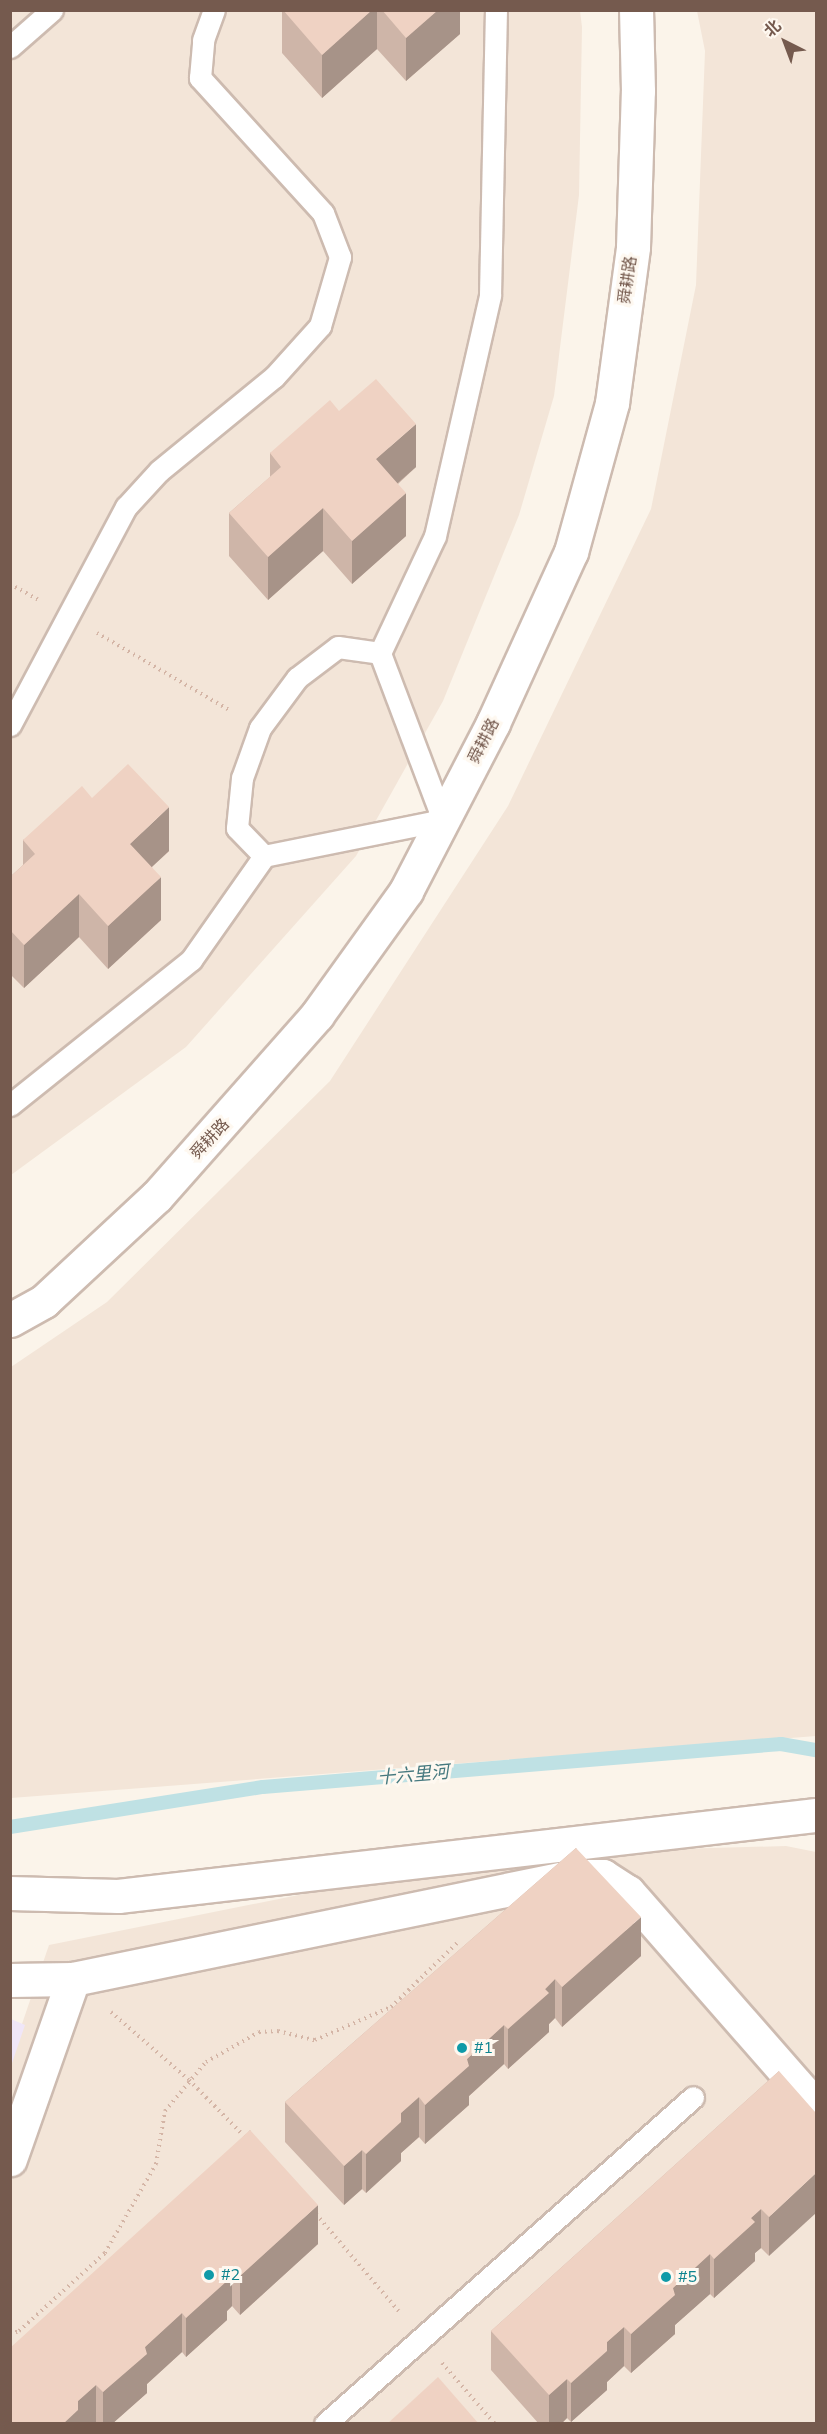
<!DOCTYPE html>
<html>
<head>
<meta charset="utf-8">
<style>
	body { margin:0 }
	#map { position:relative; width:827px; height:2434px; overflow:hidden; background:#fbf4ea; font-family:"Nunito Sans","Noto Sans SC",sans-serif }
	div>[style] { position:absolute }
	.residential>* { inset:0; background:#f3e5d8 }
	.education>* { inset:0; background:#f0e6f8 }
	.stream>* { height:14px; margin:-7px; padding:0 7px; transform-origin:7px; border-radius:7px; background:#bfe1e4 }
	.path>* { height:4px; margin-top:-2px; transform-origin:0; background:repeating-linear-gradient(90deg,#d4b5a6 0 1.5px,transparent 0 6px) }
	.roads { filter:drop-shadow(2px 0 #cdbbb0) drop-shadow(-2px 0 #cdbbb0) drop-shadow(0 2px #cdbbb0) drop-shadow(0 -2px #cdbbb0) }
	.lane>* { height:21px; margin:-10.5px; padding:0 10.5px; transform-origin:10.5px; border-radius:10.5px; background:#fff }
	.street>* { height:33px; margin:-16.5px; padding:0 16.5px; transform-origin:16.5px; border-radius:16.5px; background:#fff }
	.secondary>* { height:33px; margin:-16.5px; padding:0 16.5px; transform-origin:16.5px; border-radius:16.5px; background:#fff }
	.wall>* { inset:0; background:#ceb5a8 }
	.shaded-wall>* { inset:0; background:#a79388 }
	.building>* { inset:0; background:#efd2c3 }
	.dots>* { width:16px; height:16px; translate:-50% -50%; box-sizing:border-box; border:3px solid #fef8f0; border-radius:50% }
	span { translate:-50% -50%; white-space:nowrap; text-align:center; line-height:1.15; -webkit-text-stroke:6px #fef8f0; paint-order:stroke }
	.street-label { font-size:16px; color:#755a4e }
	.culture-label { font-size:16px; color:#0d838f }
	.left { translate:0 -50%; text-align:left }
	.water-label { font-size:18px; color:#46797f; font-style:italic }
	.frame { position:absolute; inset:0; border:12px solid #755a4e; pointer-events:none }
	.north { position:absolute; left:755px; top:12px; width:60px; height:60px; -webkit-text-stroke:4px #fef8f0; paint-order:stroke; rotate:318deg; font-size:16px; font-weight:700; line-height:24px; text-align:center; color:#755a4e }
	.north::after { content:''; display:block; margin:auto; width:21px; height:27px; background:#755a4e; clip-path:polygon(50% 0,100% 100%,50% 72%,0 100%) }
</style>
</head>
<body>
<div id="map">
	<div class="residential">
		<div style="clip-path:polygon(11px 11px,580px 11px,582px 27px,579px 195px,554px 396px,519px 515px,443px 701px,356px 856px,186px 1047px,11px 1175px)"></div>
		<div style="clip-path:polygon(697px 11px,816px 11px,816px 1736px,11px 1798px,11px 1367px,107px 1302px,330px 1081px,508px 806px,651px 509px,696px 285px,705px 51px)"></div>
		<div style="clip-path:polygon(786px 1846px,816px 1852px,816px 2423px,11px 2424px,11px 2056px,49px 1945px,383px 1878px,572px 1852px)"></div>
	</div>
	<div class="education">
		<div style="clip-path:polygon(11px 2019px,25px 2025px,11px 2066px)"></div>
	</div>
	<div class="stream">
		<div style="left:10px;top:1827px;width:256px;rotate:-9deg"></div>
		<div style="left:263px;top:1787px;width:520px;rotate:-4.75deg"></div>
		<div style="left:781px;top:1744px;width:36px;rotate:10deg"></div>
	</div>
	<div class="path">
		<div style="left:10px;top:584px;width:33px;rotate:29deg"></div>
		<div style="left:97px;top:633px;width:155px;rotate:30.2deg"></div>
		<div style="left:111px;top:2012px;width:103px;rotate:41.1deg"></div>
		<div style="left:189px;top:2080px;width:81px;rotate:45.5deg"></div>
		<div style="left:316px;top:2214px;width:131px;rotate:49.6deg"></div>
		<div style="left:10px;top:2334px;width:9px;rotate:-18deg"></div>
		<div style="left:19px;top:2331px;width:116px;rotate:-42.2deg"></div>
		<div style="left:105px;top:2253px;width:103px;rotate:-60.2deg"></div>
		<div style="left:156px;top:2164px;width:54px;rotate:-80.4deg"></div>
		<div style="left:165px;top:2111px;width:64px;rotate:-50.1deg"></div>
		<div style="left:206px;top:2062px;width:61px;rotate:-29.5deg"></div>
		<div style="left:259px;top:2032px;width:19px;rotate:-3deg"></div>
		<div style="left:278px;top:2031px;width:38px;rotate:14deg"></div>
		<div style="left:315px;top:2040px;width:83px;rotate:-23.5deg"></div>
		<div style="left:391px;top:2007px;width:92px;rotate:-44.1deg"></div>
		<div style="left:442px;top:2363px;width:81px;rotate:49deg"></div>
	</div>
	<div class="roads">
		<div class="lane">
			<div style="left:10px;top:47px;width:56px;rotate:-41.4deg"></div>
			<div style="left:10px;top:725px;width:247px;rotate:-62deg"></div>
			<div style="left:126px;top:507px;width:49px;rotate:-47.5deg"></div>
			<div style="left:159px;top:471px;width:149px;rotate:-39.3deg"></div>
			<div style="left:274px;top:377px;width:69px;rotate:-48deg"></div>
			<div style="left:320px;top:326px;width:72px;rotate:-73.8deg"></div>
			<div style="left:340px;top:257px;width:47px;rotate:-111.1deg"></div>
			<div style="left:323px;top:213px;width:183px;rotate:-132.3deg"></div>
			<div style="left:200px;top:78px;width:38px;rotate:-85deg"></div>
			<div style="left:203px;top:40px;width:32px;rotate:-70deg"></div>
			<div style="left:264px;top:856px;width:183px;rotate:-11.4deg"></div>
			<div style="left:443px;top:820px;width:178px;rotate:-110.7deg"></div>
			<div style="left:10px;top:1105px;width:232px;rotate:-38.7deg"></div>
			<div style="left:191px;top:960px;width:127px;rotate:-54.9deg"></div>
			<div style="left:264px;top:856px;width:39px;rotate:-134deg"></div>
			<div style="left:237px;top:828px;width:50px;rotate:-84.3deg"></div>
			<div style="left:242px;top:778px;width:53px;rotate:-70.2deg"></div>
			<div style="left:260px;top:728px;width:62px;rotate:-53.5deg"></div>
			<div style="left:297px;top:678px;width:51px;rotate:-37.1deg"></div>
			<div style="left:338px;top:647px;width:42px;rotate:8.1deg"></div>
			<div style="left:380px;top:653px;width:129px;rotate:-64.8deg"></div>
			<div style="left:435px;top:536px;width:247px;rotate:-77.1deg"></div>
			<div style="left:490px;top:295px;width:285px;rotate:-88.8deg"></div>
			<div style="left:325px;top:2424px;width:492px;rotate:-41.6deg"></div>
		</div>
		<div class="street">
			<div style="left:10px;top:1893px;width:108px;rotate:1.6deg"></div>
			<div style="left:118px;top:1896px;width:703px;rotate:-6.62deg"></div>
			<div style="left:73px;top:1979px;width:511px;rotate:-11.62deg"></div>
			<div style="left:574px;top:1876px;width:29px"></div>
			<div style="left:603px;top:1876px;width:30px;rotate:33deg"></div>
			<div style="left:628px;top:1892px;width:286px;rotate:48.8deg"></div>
			<div style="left:10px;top:1980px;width:63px;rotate:-0.9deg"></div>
			<div style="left:73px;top:1979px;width:191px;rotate:109.3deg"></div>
		</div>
		<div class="secondary">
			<div style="left:10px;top:1320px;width:39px;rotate:-29deg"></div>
			<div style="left:44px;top:1301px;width:154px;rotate:-42.9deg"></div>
			<div style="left:157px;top:1196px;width:242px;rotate:-48.5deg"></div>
			<div style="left:317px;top:1015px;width:153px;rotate:-54.3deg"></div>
			<div style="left:406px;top:891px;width:189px;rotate:-62.6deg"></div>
			<div style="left:493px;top:723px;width:188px;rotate:-65.5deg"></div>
			<div style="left:571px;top:552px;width:155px;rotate:-74.6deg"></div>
			<div style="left:612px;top:403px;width:157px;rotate:-82.3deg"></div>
			<div style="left:633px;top:247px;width:156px;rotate:-88.2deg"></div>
			<div style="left:638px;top:91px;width:81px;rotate:-91.4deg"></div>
		</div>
	</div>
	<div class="wall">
		<div style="clip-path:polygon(282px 10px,460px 10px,460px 34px,406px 81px,377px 49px,322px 98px,282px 53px)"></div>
		<div style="clip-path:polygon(339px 411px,416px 467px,398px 484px,406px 536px,352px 584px,323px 551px,268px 600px,229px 556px,229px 513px,270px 477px,270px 453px)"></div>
		<div style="clip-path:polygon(92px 798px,169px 851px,152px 867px,161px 920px,108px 969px,79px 937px,24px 988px,10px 974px,10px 877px,23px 865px,23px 840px)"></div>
		<div style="clip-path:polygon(576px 1848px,641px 1956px,562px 2027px,555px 2018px,549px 2024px,549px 2032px,508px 2069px,504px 2064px,469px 2096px,469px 2105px,425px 2144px,419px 2137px,401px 2153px,401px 2161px,366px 2193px,362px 2189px,344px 2205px,285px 2142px,285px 2102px)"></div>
		<div style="clip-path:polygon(779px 2071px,769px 2256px,761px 2248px,755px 2253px,755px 2261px,714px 2298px,710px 2294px,675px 2325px,675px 2334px,631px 2373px,624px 2366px,607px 2382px,607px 2390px,571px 2422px,567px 2418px,561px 2424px,539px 2424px,491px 2370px,491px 2331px)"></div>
		<div style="clip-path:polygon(250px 2130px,318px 2244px,240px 2315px,232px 2306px,227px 2311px,227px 2320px,186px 2357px,182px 2352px,147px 2384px,147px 2393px,112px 2424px,10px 2424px)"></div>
	</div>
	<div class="shaded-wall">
		<div style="clip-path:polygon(372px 10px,377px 10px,377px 49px,322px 98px,322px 55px)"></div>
		<div style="clip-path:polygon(438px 10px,460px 10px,460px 34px,406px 81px,406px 38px)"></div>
		<div style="clip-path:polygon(416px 424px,416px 467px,376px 502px,376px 459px)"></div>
		<div style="clip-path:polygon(406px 493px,406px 536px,352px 584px,352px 541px)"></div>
		<div style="clip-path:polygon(323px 508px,323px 551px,268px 600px,268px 557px)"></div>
		<div style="clip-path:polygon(169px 807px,169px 851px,130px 887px,130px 844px)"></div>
		<div style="clip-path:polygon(161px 877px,161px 920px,108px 969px,108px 926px)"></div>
		<div style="clip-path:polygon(79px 894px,79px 937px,24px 988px,24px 945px)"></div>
		<div style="clip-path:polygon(641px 1917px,641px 1956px,562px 2027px,562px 1987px)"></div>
		<div style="clip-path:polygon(555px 1979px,555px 2018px,549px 2024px,549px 2032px,508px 2069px,508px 2029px)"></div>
		<div style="clip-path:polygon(504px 2025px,504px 2064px,469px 2096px,469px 2105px,425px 2144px,425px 2105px,467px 2059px)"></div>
		<div style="clip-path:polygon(419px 2097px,419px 2137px,401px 2153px,401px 2161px,366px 2193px,366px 2154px,401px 2113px)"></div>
		<div style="clip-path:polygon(362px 2150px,362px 2189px,344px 2205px,344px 2166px)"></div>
		<div style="clip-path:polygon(816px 2173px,816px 2213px,769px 2256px,769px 2217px)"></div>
		<div style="clip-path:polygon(318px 2205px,318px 2244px,240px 2315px,240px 2276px)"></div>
		<div style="clip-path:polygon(761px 2209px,761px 2248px,755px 2253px,755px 2261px,714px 2298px,714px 2259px,751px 2218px)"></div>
		<div style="clip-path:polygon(710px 2254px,710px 2294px,675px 2325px,675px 2334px,631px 2373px,631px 2334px,673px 2288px)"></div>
		<div style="clip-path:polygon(232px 2267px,232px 2306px,227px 2311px,227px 2320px,186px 2357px,186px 2318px,222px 2276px)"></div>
		<div style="clip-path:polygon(182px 2313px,182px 2352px,147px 2384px,147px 2393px,112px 2424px,103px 2424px,103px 2392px,145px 2347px)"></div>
		<div style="clip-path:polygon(624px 2327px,624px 2366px,607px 2382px,607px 2390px,571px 2422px,571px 2383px,607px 2342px)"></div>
		<div style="clip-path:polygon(567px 2379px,567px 2418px,561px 2424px,549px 2424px,549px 2395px)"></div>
		<div style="clip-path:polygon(96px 2385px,96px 2424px,63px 2424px,78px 2401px)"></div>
	</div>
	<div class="building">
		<div style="clip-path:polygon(283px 10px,372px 10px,322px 55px)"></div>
		<div style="clip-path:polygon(382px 10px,438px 10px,406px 38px)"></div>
		<div style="clip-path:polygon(376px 379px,416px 424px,376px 459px,406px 493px,352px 541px,323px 508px,268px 557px,229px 513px,281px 467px,270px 453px,330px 400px,339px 411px)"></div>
		<div style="clip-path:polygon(128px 764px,169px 807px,130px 844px,161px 877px,108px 926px,79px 894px,24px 945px,10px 930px,10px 877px,35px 854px,23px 840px,82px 786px,92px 798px)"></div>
		<div style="clip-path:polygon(576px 1848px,641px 1917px,562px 1987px,555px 1979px,545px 1989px,549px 1993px,508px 2029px,504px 2025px,467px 2059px,469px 2066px,425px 2105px,419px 2097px,401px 2113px,401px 2122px,366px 2154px,362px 2150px,344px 2166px,285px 2102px)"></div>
		<div style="clip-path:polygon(779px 2071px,816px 2113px,816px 2173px,769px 2217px,761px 2209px,751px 2218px,755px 2222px,714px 2259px,710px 2254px,673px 2288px,675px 2295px,631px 2334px,624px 2327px,607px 2342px,607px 2351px,571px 2383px,567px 2379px,549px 2395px,491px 2331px)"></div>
		<div style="clip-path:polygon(250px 2130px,318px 2205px,240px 2276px,232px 2267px,222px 2276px,227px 2281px,186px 2318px,182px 2313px,145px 2347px,147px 2354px,103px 2392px,96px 2385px,78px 2401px,78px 2410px,63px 2424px,10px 2424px,10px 2348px)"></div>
		<div style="clip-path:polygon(438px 2377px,479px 2424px,387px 2424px)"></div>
	</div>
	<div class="dots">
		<div style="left:462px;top:2048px;background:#0f9aa8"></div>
		<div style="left:209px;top:2275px;background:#0f9aa8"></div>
		<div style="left:666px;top:2277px;background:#0f9aa8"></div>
	</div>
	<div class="street-label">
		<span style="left:628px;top:280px;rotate:-82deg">舜耕路</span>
		<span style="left:484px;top:741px;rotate:-63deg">舜耕路</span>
		<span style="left:210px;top:1139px;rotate:-47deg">舜耕路</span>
	</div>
	<div class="culture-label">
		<span class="left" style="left:474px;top:2048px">#1</span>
		<span class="left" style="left:221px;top:2275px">#2</span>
		<span class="left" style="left:678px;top:2277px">#5</span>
	</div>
	<div class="water-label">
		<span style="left:413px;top:1775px;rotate:-5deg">十六里河</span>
	</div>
	<div class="frame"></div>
	<div class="north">北</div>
</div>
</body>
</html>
